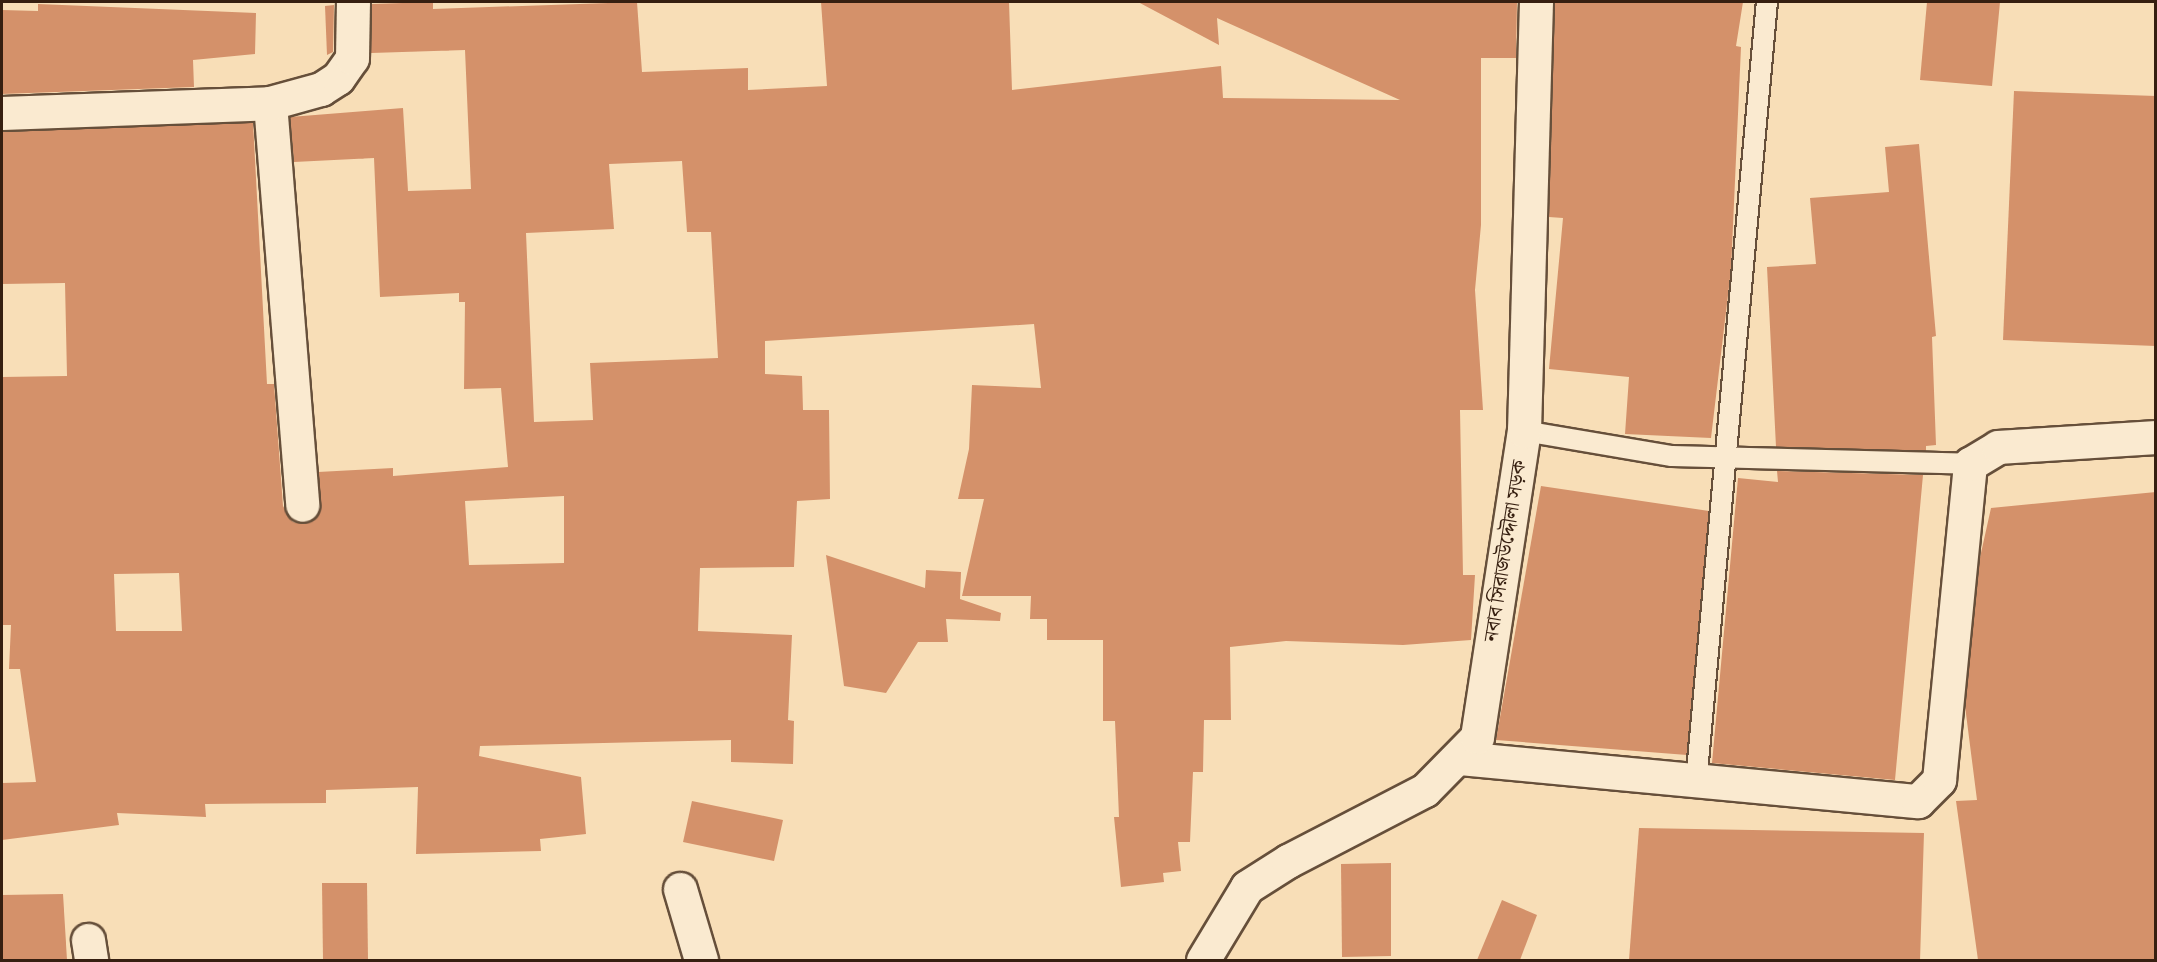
<!DOCTYPE html>
<html>
<head>
<meta charset="utf-8">
<style>
	body { margin:0 }
	#map { position:relative; width:2157px; height:962px; overflow:hidden; background:#f8deb7; font-family:"Libre Bodoni","Noto Serif Bengali",serif }
	div>[style] { position:absolute }
	.building>* { inset:0; background:#d4916a }
	.roads { filter:drop-shadow(2px 0 #664f3a) drop-shadow(-2px 0 #664f3a) drop-shadow(0 2px #664f3a) drop-shadow(0 -2px #664f3a) }
	.lane>* { height:20px; margin:-10px; padding:0 10px; transform-origin:10px; border-radius:10px; background:#faead0 }
	.street>* { height:33px; margin:-16.5px; padding:0 16.5px; transform-origin:16.5px; border-radius:16.5px; background:#faead0 }
	.secondary>* { height:33px; margin:-16.5px; padding:0 16.5px; transform-origin:16.5px; border-radius:16.5px; background:#faead0 }
	span { translate:-50% -50%; white-space:nowrap; text-align:center; line-height:1.15; -webkit-text-stroke:4.5px #faead0; paint-order:stroke }
	.street-label { font-size:20px; color:#361f10 }
	.frame { position:absolute; inset:0; border:3px solid #361f10; pointer-events:none }
</style>
</head>
<body>
<div id="map">
	<div class="building">
		<div style="clip-path:polygon(evenodd,433px 2px,433px 9px,637px 2px,642px 72px,748px 68px,748px 90px,827px 86px,821px 2px,1009px 2px,1012px 90px,1221px 66px,1223px 98px,1400px 100px,1217px 18px,1219px 45px,1138px 2px,1517px 2px,1516px 58px,1481px 58px,1481px 225px,1475px 290px,1483px 410px,1460px 410px,1463px 575px,1475px 575px,1471px 640px,1403px 645px,1286px 641px,1230px 647px,1231px 720px,1204px 720px,1203px 772px,1193px 772px,1190px 842px,1178px 842px,1181px 871px,1163px 873px,1164px 882px,1121px 887px,1114px 817px,1119px 817px,1115px 721px,1103px 721px,1103px 640px,1047px 640px,1047px 619px,1030px 619px,1031px 596px,962px 596px,984px 499px,958px 499px,969px 449px,972px 385px,1041px 388px,1034px 324px,765px 341px,765px 374px,802px 376px,803px 410px,829px 410px,830px 499px,797px 501px,794px 567px,700px 568px,698px 631px,792px 635px,788px 720px,794px 721px,793px 764px,731px 762px,731px 740px,480px 746px,479px 756px,581px 777px,586px 834px,540px 839px,541px 851px,416px 854px,418px 787px,326px 790px,326px 803px,205px 804px,206px 817px,117px 813px,119px 825px,2px 840px,2px 783px,36px 782px,20px 669px,9px 669px,11px 625px,2px 625px,2px 377px,67px 376px,65px 283px,2px 284px,2px 132px,253px 122px,267px 384px,274px 384px,283px 506px,293px 522px,304px 524px,319px 514px,318px 472px,393px 468px,393px 476px,508px 467px,501px 388px,464px 389px,465px 302px,459px 302px,459px 293px,380px 297px,374px 158px,294px 162px,290px 117px,403px 108px,408px 191px,471px 189px,465px 50px,371px 53px,372px 4px,433px 2px,682px 161px,687px 232px,711px 232px,718px 358px,590px 363px,593px 420px,534px 422px,526px 233px,614px 229px,609px 164px,682px 161px,433px 2px,564px 496px,564px 563px,469px 565px,465px 501px,564px 496px,433px 2px,179px 573px,182px 631px,116px 631px,114px 574px,179px 573px)"></div>
		<div style="clip-path:polygon(1555px 2px,1743px 2px,1736px 46px,1741px 47px,1731px 270px,1711px 438px,1625px 434px,1629px 377px,1549px 369px,1563px 218px,1549px 217px)"></div>
		<div style="clip-path:polygon(1927px 2px,2000px 2px,1992px 86px,1920px 80px)"></div>
		<div style="clip-path:polygon(38px 4px,256px 13px,255px 54px,193px 60px,194px 87px,2px 94px,2px 10px,38px 11px)"></div>
		<div style="clip-path:polygon(334px 5px,333px 52px,327px 55px,325px 6px)"></div>
		<div style="clip-path:polygon(2014px 91px,2156px 96px,2156px 346px,2003px 340px)"></div>
		<div style="clip-path:polygon(1919px 144px,1936px 336px,1932px 337px,1936px 445px,1926px 446px,1926px 451px,1776px 447px,1767px 267px,1816px 264px,1810px 198px,1889px 192px,1885px 147px)"></div>
		<div style="clip-path:polygon(1777px 471px,1923px 475px,1895px 780px,1712px 763px,1738px 478px,1778px 482px)"></div>
		<div style="clip-path:polygon(1541px 486px,1709px 511px,1687px 755px,1496px 740px)"></div>
		<div style="clip-path:polygon(2156px 492px,2156px 960px,1978px 960px,1956px 801px,1977px 800px,1965px 706px,1979px 562px,1991px 508px)"></div>
		<div style="clip-path:polygon(826px 555px,925px 588px,926px 570px,961px 572px,960px 599px,1001px 613px,1000px 621px,946px 619px,948px 642px,918px 642px,886px 693px,844px 686px)"></div>
		<div style="clip-path:polygon(692px 801px,783px 820px,774px 861px,683px 842px)"></div>
		<div style="clip-path:polygon(1639px 828px,1924px 833px,1920px 960px,1629px 960px)"></div>
		<div style="clip-path:polygon(1391px 863px,1391px 956px,1342px 957px,1341px 864px)"></div>
		<div style="clip-path:polygon(322px 883px,367px 883px,368px 960px,323px 960px)"></div>
		<div style="clip-path:polygon(63px 894px,67px 960px,2px 960px,2px 895px)"></div>
		<div style="clip-path:polygon(1502px 900px,1537px 915px,1520px 960px,1477px 960px)"></div>
	</div>
	<div class="roads">
		<div class="lane">
			<div style="left:1524px;top:431px;width:150px;rotate:9.6deg"></div>
			<div style="left:1672px;top:456px;width:298px;rotate:1.5deg"></div>
			<div style="left:1696px;top:783px;width:784px;rotate:-84.81deg"></div>
		</div>
		<div class="street">
			<div style="left:270px;top:103px;width:403px;rotate:85.4deg"></div>
			<div style="left:2px;top:113px;width:268px;rotate:-2.1deg"></div>
			<div style="left:270px;top:103px;width:53px;rotate:-15.4deg"></div>
			<div style="left:321px;top:89px;width:20px;rotate:-33deg"></div>
			<div style="left:338px;top:78px;width:24px;rotate:-55deg"></div>
			<div style="left:352px;top:58px;width:56px;rotate:-89deg"></div>
			<div style="left:1460px;top:758px;width:460px;rotate:5.4deg"></div>
			<div style="left:1918px;top:801px;width:30px;rotate:-45deg"></div>
			<div style="left:1939px;top:780px;width:318px;rotate:-84.4deg"></div>
			<div style="left:1970px;top:464px;width:33px;rotate:-31deg"></div>
			<div style="left:1998px;top:447px;width:158px;rotate:-3.6deg"></div>
			<div style="left:680px;top:889px;width:74px;rotate:73.5deg"></div>
			<div style="left:88px;top:940px;width:20px;rotate:81deg"></div>
		</div>
		<div class="secondary">
			<div style="left:1203px;top:960px;width:85px;rotate:-58.9deg"></div>
			<div style="left:1247px;top:887px;width:49px;rotate:-32.4deg"></div>
			<div style="left:1288px;top:861px;width:154px;rotate:-27.4deg"></div>
			<div style="left:1425px;top:790px;width:74px;rotate:-45.5deg"></div>
			<div style="left:1477px;top:737px;width:310px;rotate:-81.3deg"></div>
			<div style="left:1524px;top:431px;width:429px;rotate:-88.4deg"></div>
		</div>
	</div>
	<div class="street-label">
		<span style="left:1506px;top:551px;rotate:-81deg">নবাব সিরাজউদ্দৌলা সড়ক</span>
	</div>
	<div class="frame"></div>
</div>
</body>
</html>
